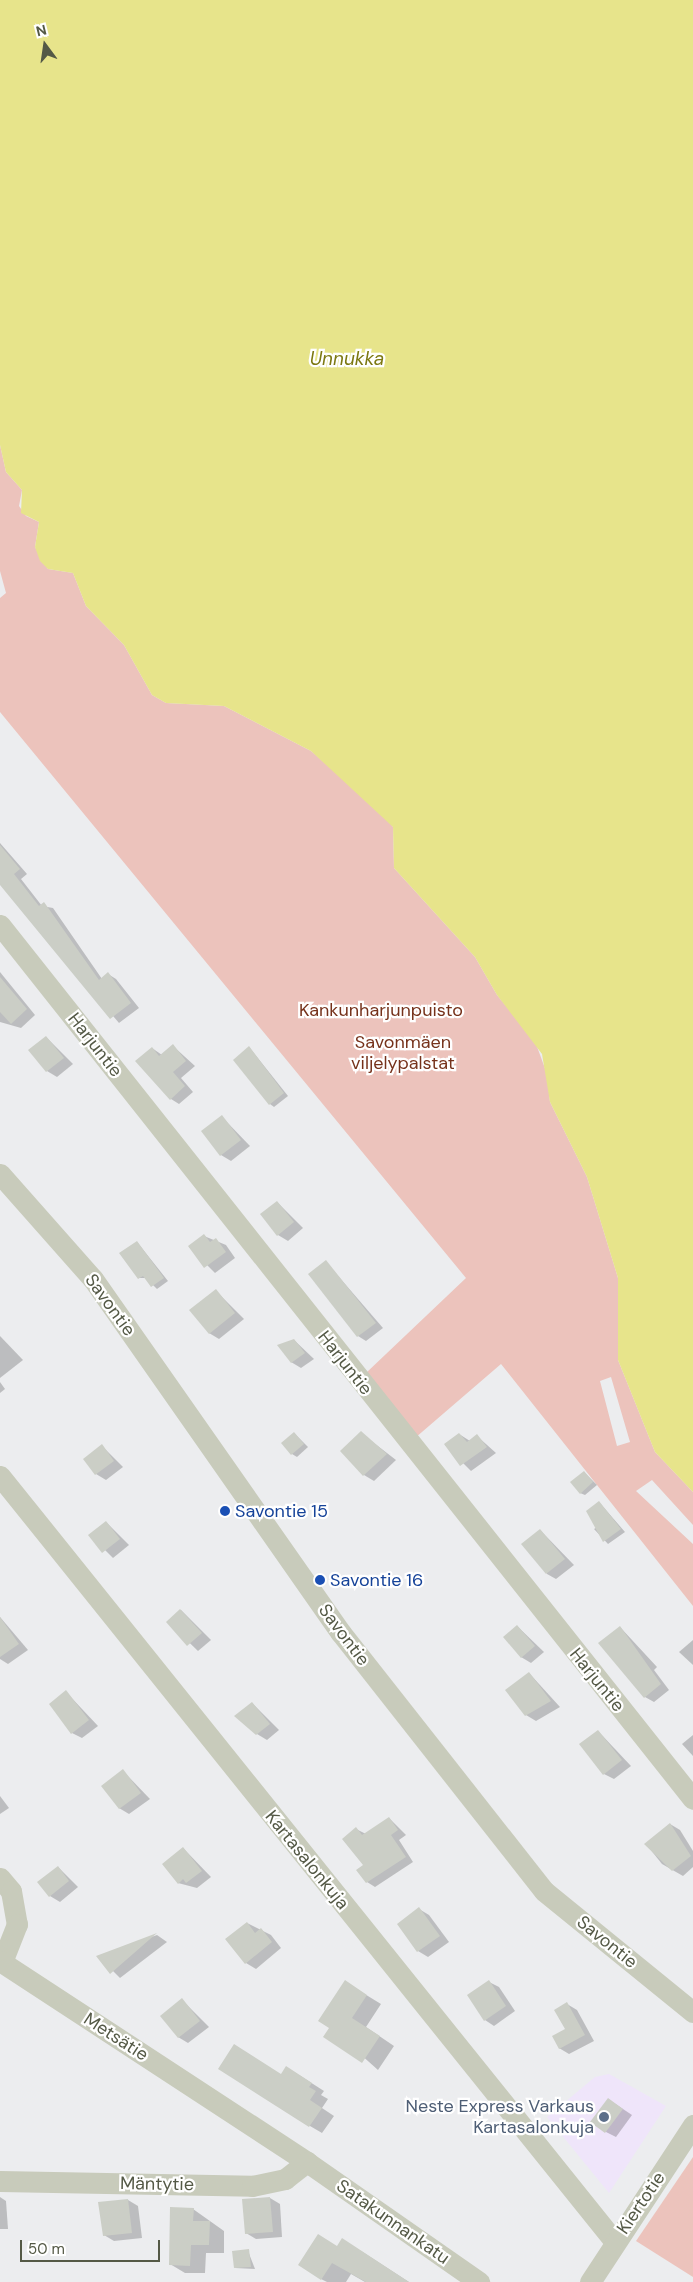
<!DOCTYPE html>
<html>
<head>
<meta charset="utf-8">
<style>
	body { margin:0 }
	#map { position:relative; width:693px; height:2282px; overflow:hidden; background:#ecedef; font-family:"DM Sans",sans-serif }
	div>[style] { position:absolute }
	.commercial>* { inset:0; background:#efe5fa }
	.green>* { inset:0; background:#ecc3bc }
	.water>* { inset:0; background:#e7e48b }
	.shadow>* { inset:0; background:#0003 }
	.building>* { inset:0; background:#cbcec6 }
	.minor>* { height:21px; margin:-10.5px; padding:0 10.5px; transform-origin:10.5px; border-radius:10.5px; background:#c8cbbb }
	.dots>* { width:14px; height:14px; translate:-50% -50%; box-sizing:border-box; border:2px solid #fff; border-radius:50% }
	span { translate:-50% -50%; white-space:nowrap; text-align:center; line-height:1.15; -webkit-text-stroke:4.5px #fff; paint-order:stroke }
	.park-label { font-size:18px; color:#76321b }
	.street-label { font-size:18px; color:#545946 }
	.transit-label { font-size:18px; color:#164399 }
	.left { translate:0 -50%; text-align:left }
	.service-label { font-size:18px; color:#4e5e75 }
	.right { translate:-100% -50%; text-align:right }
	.water-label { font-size:19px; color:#7c7812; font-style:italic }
	.north { position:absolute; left:20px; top:20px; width:50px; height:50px; -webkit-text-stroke:4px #fff; paint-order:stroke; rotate:346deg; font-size:14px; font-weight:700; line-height:20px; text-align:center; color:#545946 }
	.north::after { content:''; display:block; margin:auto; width:18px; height:22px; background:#545946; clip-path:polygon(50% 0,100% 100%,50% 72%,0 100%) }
	.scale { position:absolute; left:20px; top:2240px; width:140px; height:22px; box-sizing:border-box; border:2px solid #545946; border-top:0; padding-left:6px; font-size:15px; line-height:18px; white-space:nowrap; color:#545946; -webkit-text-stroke:4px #fff; paint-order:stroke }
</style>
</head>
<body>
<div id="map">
	<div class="commercial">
		<div style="clip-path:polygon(609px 2074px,666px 2106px,609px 2193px,547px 2117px,595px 2077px)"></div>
	</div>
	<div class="green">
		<div style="clip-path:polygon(evenodd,0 445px,6px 472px,22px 490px,19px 506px,26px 516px,39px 522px,35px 547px,48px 569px,73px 573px,86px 606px,124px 645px,152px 695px,166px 703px,224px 706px,311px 751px,384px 814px,393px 827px,394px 868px,475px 957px,497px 995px,535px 1041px,547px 1074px,550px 1102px,587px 1177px,618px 1278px,618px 1360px,655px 1452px,693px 1492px,693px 1525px,652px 1480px,636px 1491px,693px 1544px,693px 1606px,501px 1364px,415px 1438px,366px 1373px,466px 1278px,0 712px,0 598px,6px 593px,0 571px,0 445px,611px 1377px,630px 1442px,617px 1446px,600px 1381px,611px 1377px)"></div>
		<div style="clip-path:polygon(693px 2157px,693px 2277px,636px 2241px)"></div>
	</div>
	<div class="water">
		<div style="clip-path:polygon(0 0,693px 0,693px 1492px,655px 1452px,618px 1360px,618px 1278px,587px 1177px,550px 1102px,542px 1054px,497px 995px,475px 957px,394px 868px,393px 827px,311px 751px,224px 706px,166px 703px,152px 695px,124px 645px,86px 606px,73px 573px,48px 569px,40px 561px,35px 547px,39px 522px,21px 513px,22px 490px,6px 472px,0 445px)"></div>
	</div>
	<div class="shadow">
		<div style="clip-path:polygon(0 843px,27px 874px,21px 879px,42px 906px,53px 908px,102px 979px,108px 974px,116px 979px,139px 1008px,119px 1023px,0 883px)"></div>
		<div style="clip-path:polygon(0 972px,35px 1015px,21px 1028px,0 1022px)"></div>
		<div style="clip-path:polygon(46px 1037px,73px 1064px,57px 1077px,47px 1071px)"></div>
		<div style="clip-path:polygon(173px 1046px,195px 1066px,181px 1078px,193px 1092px,179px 1104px,171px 1099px,152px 1048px,162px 1055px)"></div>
		<div style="clip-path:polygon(249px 1047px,288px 1096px,274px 1107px,270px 1104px)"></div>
		<div style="clip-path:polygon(222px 1117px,250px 1146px,231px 1161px,221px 1155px)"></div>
		<div style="clip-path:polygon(277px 1202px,303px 1228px,288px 1241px,278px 1235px)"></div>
		<div style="clip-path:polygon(204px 1236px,226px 1245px,235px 1258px,215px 1273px,189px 1247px)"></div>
		<div style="clip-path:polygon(137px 1242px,168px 1281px,157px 1289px,146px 1278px,139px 1278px)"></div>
		<div style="clip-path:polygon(326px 1262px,383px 1328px,366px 1341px,358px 1336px)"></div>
		<div style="clip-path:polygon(216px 1291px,244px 1319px,219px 1339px,209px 1333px)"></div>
		<div style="clip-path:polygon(0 1336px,23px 1360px,0 1378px)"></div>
		<div style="clip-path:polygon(294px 1340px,314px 1359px,301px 1368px,291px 1362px)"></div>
		<div style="clip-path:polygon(0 1382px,5px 1389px,0 1393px)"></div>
		<div style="clip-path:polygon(294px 1433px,308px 1447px,297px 1457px,292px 1454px)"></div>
		<div style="clip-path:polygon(361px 1433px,396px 1460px,374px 1481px,364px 1475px)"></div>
		<div style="clip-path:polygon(459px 1434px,470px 1441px,477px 1436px,496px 1453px,471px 1471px,445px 1445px)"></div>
		<div style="clip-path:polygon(102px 1446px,123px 1467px,106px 1480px,96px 1474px)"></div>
		<div style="clip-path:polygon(584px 1472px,597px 1485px,585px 1495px,580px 1493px)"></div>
		<div style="clip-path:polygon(599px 1502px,625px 1532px,608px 1544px,594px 1529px,599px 1526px)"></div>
		<div style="clip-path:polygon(106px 1522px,129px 1545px,113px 1558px,90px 1535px)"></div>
		<div style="clip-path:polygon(540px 1530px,574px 1565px,556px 1579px,547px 1574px)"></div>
		<div style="clip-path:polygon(181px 1610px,211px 1640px,198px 1651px,168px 1622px)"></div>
		<div style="clip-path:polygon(0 1617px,28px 1650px,8px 1664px,0 1659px)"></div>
		<div style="clip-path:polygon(517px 1626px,544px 1652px,531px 1663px,521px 1657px)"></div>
		<div style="clip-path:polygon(620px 1627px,657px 1667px,654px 1670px,669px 1690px,654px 1702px,645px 1697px)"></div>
		<div style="clip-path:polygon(693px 1640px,693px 1665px,679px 1652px)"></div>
		<div style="clip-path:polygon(529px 1673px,560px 1707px,536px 1721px,526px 1715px)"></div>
		<div style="clip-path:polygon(66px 1692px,98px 1726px,82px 1738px,72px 1733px)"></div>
		<div style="clip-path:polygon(252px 1703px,279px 1730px,267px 1740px,257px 1734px)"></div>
		<div style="clip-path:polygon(598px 1731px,631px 1766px,614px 1779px,604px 1774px)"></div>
		<div style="clip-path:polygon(693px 1735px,693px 1756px,682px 1744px)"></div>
		<div style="clip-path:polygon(123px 1771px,150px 1799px,129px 1814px,119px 1808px)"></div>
		<div style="clip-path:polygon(0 1796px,9px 1808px,0 1814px)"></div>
		<div style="clip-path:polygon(389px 1818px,406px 1835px,399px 1840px,413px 1862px,375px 1887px,367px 1882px,356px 1829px,366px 1834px)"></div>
		<div style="clip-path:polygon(670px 1824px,680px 1830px,693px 1851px,693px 1867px,683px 1876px,662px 1864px,646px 1844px)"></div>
		<div style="clip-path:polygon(183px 1848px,211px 1877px,197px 1888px,178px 1883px)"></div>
		<div style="clip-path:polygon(58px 1867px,78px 1887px,60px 1902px,50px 1896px)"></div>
		<div style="clip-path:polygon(419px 1909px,429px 1915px,449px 1942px,428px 1957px,418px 1951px)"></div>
		<div style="clip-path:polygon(247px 1923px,271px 1935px,281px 1948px,256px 1969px,246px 1963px)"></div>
		<div style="clip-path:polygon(157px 1935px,167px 1942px,120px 1978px,98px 1956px)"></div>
		<div style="clip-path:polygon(345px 1982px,381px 2004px,366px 2027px,394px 2046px,378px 2070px,331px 2028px)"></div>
		<div style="clip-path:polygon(489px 1982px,499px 1987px,515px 2011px,494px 2026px,485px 2020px)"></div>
		<div style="clip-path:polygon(182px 2000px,209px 2027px,188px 2043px,178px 2037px)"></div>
		<div style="clip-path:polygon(567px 2004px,577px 2010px,594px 2041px,569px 2054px,559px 2048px,567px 2030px)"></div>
		<div style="clip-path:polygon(281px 2075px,299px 2075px,324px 2091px,321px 2095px,328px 2099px,322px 2108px,334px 2116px,322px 2133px,310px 2126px)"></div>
		<div style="clip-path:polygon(608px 2099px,632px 2115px,616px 2137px,606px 2132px)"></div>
		<div style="clip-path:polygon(0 2197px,6px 2201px,8px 2229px,0 2229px)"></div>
		<div style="clip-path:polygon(270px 2198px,280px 2204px,282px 2237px,256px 2239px,246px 2233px)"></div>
		<div style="clip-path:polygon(128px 2200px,138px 2206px,142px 2238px,114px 2241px,104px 2235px)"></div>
		<div style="clip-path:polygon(193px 2209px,224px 2231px,224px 2253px,206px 2253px,205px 2273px,185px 2273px,170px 2264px)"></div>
		<div style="clip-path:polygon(338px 2246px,361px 2251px,409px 2282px,365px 2282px,351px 2274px,346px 2282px,327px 2282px,321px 2279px)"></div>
		<div style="clip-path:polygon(248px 2251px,255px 2269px,235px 2268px)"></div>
	</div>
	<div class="building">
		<div style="clip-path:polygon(0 845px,20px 869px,14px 874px,39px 906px,44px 902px,99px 980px,108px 972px,131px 1003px,110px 1019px,0 885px)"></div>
		<div style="clip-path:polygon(0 977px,27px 1009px,11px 1024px,0 1012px)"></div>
		<div style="clip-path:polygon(46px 1036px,64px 1058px,46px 1072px,28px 1050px)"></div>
		<div style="clip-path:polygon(173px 1044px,186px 1061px,173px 1072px,185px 1086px,170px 1100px,135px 1061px,152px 1047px,159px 1056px)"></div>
		<div style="clip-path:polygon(249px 1046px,284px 1093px,269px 1105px,233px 1060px)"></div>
		<div style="clip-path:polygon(222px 1115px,241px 1140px,220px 1156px,201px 1131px)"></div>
		<div style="clip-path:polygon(277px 1201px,294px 1222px,277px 1236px,260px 1214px)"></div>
		<div style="clip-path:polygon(204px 1234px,210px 1242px,216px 1238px,226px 1252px,204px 1268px,188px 1246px)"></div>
		<div style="clip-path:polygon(137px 1241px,164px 1278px,151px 1287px,143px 1276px,138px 1279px,119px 1253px)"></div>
		<div style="clip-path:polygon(326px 1260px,376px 1323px,357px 1337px,308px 1274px)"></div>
		<div style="clip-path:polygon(216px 1289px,235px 1313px,209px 1334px,189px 1310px)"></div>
		<div style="clip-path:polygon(294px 1339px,305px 1353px,291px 1363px,277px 1345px)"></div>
		<div style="clip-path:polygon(361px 1431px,387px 1454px,363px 1476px,340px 1451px)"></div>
		<div style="clip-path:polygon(294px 1432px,304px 1444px,291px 1455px,281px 1443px)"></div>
		<div style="clip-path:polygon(459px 1433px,467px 1442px,477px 1434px,487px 1447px,460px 1466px,444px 1444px)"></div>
		<div style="clip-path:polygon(102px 1444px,114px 1461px,95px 1475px,83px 1459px)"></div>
		<div style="clip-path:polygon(584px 1471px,593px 1482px,580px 1494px,570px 1482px)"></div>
		<div style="clip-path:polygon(599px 1501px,621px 1529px,603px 1542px,586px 1511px)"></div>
		<div style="clip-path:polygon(106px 1521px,120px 1539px,102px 1553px,88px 1535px)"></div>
		<div style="clip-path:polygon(540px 1529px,565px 1559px,546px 1574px,521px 1544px)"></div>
		<div style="clip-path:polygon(180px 1609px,202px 1633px,187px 1646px,166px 1622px)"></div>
		<div style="clip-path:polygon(0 1617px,19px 1644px,0 1657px)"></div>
		<div style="clip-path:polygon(517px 1625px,535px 1646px,521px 1658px,503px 1637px)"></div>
		<div style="clip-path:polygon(620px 1626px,661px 1684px,644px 1698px,598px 1643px)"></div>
		<div style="clip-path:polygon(529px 1672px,551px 1701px,525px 1716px,505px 1690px)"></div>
		<div style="clip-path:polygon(66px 1690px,89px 1720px,71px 1734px,49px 1704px)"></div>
		<div style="clip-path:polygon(252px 1702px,270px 1724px,256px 1735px,234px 1716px)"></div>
		<div style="clip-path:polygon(598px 1730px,622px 1760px,603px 1775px,579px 1744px)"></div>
		<div style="clip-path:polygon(123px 1769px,141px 1793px,119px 1809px,101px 1786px)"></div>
		<div style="clip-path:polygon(389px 1817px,398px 1830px,391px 1835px,406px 1857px,366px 1883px,356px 1870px,363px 1865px,342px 1839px,356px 1827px,362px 1835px)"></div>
		<div style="clip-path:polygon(670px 1823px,691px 1856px,672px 1871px,644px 1844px)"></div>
		<div style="clip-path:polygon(183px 1847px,202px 1871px,186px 1883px,183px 1879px,178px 1884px,162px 1864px)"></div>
		<div style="clip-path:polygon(58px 1866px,69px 1881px,49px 1897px,37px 1882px)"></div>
		<div style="clip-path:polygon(419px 1907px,440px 1936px,417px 1952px,397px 1924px)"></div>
		<div style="clip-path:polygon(247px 1922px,255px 1933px,261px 1928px,272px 1942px,245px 1964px,225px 1939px)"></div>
		<div style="clip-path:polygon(157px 1933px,110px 1974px,96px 1956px,120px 1947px)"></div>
		<div style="clip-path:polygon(345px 1980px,367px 1995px,352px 2018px,380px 2036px,362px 2063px,323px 2037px,329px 2028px,318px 2021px)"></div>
		<div style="clip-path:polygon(489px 1980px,506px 2006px,484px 2021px,467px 1995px)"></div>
		<div style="clip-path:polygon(182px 1998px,200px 2021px,178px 2038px,160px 2016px)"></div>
		<div style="clip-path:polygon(567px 2002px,585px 2035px,559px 2049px,552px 2036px,565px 2029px,554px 2010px)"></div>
		<div style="clip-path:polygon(234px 2044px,281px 2074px,286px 2066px,312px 2083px,309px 2087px,316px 2091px,310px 2100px,322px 2108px,309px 2127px,218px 2069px)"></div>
		<div style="clip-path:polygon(608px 2098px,623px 2109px,605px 2133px,590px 2122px)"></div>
		<div style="clip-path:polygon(270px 2197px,273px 2232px,245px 2234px,242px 2199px)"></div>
		<div style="clip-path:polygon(128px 2199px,132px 2233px,103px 2236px,98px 2202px)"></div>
		<div style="clip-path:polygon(170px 2207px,194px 2208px,193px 2221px,210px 2221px,209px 2245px,191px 2245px,190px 2266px,169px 2265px)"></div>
		<div style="clip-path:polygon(318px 2234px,337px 2246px,342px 2238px,409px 2282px,366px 2282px,332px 2263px,321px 2280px,298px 2265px)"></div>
		<div style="clip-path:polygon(249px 2249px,251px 2267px,234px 2268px,232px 2251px)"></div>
	</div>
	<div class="minor">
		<div style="left:0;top:925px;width:1115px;rotate:51.59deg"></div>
		<div style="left:0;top:1174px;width:140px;rotate:48.5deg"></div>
		<div style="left:93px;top:1279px;width:432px;rotate:55deg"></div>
		<div style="left:341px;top:1633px;width:328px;rotate:51.8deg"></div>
		<div style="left:544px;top:1891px;width:192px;rotate:39.1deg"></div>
		<div style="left:0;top:1476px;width:982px;rotate:51.24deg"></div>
		<div style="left:0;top:1878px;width:17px;rotate:50deg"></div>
		<div style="left:11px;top:1891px;width:34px;rotate:80deg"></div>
		<div style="left:17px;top:1924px;width:41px;rotate:111.5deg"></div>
		<div style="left:0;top:1961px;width:367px;rotate:33.2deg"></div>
		<div style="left:307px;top:2162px;width:210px;rotate:34.9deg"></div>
		<div style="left:0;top:2181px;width:252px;rotate:1.1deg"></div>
		<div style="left:252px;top:2186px;width:34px;rotate:-12deg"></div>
		<div style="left:285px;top:2179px;width:28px;rotate:-38deg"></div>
		<div style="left:590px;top:2282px;width:188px;rotate:-56.7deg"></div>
	</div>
	<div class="dots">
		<div style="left:225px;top:1511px;background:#1a4fb4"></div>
		<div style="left:320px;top:1580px;background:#1a4fb4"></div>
		<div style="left:604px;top:2117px;background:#5c6f8a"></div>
	</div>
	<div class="park-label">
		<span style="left:381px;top:1010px">Kankunharjunpuisto</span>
		<span style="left:403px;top:1053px">Savonmäen<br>viljelypalstat</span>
	</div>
	<div class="street-label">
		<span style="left:95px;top:1045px;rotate:52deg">Harjuntie</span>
		<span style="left:110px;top:1305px;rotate:54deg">Savontie</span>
		<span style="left:345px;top:1363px;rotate:52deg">Harjuntie</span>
		<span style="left:344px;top:1635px;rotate:53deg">Savontie</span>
		<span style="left:597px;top:1680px;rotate:51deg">Harjuntie</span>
		<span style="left:307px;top:1860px;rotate:51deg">Kartasalonkuja</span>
		<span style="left:607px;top:1942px;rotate:39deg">Savontie</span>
		<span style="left:116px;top:2037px;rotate:33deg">Metsätie</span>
		<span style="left:157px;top:2184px;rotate:1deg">Mäntytie</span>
		<span style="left:641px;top:2203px;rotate:-56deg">Kiertotie</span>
		<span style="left:393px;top:2222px;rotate:35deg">Satakunnankatu</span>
	</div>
	<div class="transit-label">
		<span class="left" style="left:235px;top:1511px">Savontie 15</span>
		<span class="left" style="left:330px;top:1580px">Savontie 16</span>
	</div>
	<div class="service-label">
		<span class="right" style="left:594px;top:2117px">Neste Express Varkaus<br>Kartasalonkuja</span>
	</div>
	<div class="water-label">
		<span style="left:347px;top:359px">Unnukka</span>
	</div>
	<div class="north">N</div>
	<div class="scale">50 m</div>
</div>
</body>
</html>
